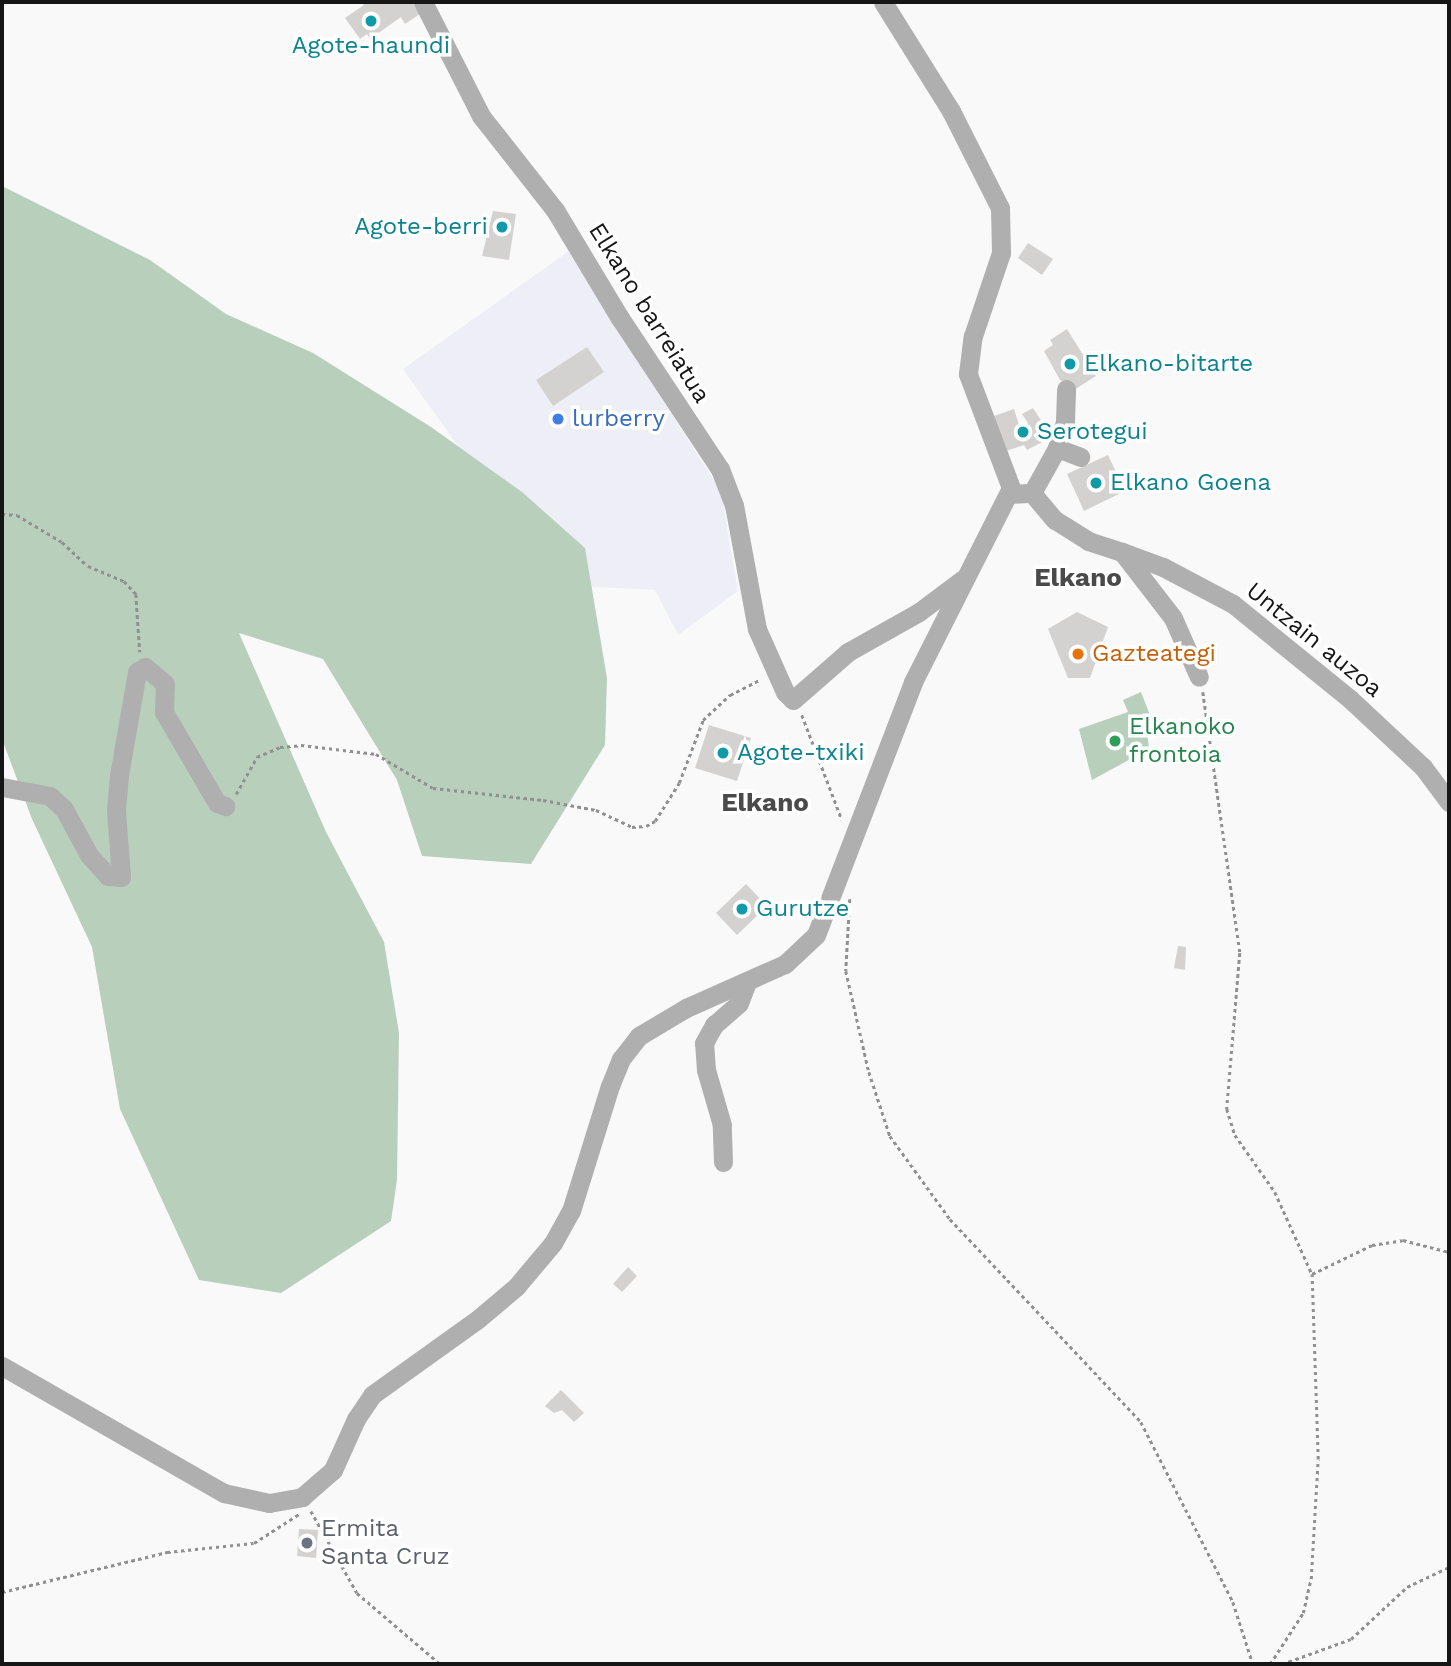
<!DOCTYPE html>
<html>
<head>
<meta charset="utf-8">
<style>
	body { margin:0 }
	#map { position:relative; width:1451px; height:1666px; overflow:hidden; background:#f9f9fa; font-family:"Work Sans",sans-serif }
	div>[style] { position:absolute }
	.built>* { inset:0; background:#eeeef7 }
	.green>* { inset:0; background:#b8cfbc }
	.building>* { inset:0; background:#d4d2d1 }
	.path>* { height:2.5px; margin-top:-1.25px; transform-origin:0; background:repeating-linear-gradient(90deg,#909091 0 3.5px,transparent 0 7px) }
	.minor>* { height:19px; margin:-9.5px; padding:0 9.5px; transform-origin:9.5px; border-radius:9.5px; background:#b0afaf }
	.dots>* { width:19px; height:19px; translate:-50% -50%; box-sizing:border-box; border:4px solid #fff; border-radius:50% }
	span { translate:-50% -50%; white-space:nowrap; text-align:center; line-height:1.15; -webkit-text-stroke:7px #fff; paint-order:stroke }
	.culture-label { font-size:24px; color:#0d838f }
	.right { translate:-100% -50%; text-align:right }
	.left { translate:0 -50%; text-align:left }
	.street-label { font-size:24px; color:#161617 }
	.shop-label { font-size:24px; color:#366cbe }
	.food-label { font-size:24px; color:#c56008 }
	.leisure-label { font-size:24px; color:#27864d }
	.worship-label { font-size:24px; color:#5b616d }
	.neighbourhood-label { font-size:26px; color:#4a4a4b; font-weight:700 }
	.frame { position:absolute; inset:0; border:4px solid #161617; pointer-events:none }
</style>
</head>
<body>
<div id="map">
	<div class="built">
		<div style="clip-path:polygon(569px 251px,721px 492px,738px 591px,678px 635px,655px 590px,557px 585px,403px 369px)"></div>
	</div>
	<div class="green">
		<div style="clip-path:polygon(2px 186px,150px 260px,226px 314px,313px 353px,431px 427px,522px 492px,585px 548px,607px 678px,605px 745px,531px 864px,422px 856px,397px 780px,323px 659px,239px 633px,326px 832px,384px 942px,399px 1033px,397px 1180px,391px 1221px,281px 1293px,199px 1280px,120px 1109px,92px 947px,32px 819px,2px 739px)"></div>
		<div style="clip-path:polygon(1141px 692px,1155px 728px,1147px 732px,1149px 749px,1092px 780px,1079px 729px,1128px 712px,1123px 700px)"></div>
	</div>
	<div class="building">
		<div style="clip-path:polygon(361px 2px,412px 2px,420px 14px,405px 24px,401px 17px,370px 39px,367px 34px,360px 39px,345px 18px,364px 5px)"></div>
		<div style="clip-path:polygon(493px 211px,516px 214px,509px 260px,482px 256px)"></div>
		<div style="clip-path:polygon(1028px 243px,1053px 259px,1042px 275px,1018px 258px)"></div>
		<div style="clip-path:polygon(1067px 329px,1096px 376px,1074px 390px,1060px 380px,1044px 351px,1053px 345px,1050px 340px)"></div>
		<div style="clip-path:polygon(587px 347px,604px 372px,553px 406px,536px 380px)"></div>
		<div style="clip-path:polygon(1033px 408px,1052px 437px,1027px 450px,1024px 445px,1003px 452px,991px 417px,1014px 409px,1020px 428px,1028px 423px,1022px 414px)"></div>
		<div style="clip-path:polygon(1108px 455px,1125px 491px,1084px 511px,1067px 474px)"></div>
		<div style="clip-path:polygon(1077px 612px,1108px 627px,1090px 678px,1068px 678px,1048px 629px)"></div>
		<div style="clip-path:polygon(709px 725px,751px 738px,737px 781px,695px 768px)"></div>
		<div style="clip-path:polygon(746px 884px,767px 906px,737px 935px,716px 913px)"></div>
		<div style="clip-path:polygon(1178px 946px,1186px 947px,1185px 970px,1174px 968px)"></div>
		<div style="clip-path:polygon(628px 1267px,637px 1276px,622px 1292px,613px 1284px)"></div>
		<div style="clip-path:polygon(561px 1390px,584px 1413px,574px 1422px,562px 1410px,554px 1413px,545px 1406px)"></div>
		<div style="clip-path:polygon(299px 1529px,318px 1530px,316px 1558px,297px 1556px)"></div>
	</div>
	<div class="path">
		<div style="left:2px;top:514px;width:15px;rotate:4deg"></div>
		<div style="left:17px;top:515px;width:52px;rotate:31deg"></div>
		<div style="left:62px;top:542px;width:35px;rotate:43deg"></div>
		<div style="left:88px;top:566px;width:39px;rotate:23deg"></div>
		<div style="left:124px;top:581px;width:18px;rotate:47deg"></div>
		<div style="left:136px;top:594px;width:58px;rotate:86.1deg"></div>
		<div style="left:1203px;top:692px;width:264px;rotate:81.9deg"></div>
		<div style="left:1240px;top:953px;width:157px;rotate:94.8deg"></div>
		<div style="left:1227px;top:1109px;width:27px;rotate:73deg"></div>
		<div style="left:1235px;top:1135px;width:70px;rotate:54.9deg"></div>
		<div style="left:1275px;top:1192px;width:90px;rotate:65.7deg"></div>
		<div style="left:1312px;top:1274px;width:67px;rotate:-25.8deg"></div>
		<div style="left:1372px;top:1245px;width:31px;rotate:-9deg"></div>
		<div style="left:1403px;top:1240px;width:48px;rotate:14.6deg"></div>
		<div style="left:802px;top:715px;width:112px;rotate:69.1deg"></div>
		<div style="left:236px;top:794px;width:43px;rotate:-60.4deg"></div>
		<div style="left:257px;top:757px;width:25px;rotate:-23deg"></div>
		<div style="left:280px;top:747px;width:21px;rotate:-5deg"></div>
		<div style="left:301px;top:745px;width:76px;rotate:6.8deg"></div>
		<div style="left:376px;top:754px;width:66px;rotate:30.8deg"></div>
		<div style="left:433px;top:788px;width:111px;rotate:6.2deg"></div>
		<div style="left:543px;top:800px;width:54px;rotate:10.7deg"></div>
		<div style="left:596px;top:810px;width:40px;rotate:25deg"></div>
		<div style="left:632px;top:827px;width:14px;rotate:-4deg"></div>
		<div style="left:646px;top:826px;width:10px;rotate:-29deg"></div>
		<div style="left:655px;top:821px;width:45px;rotate:-57.7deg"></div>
		<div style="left:679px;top:783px;width:67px;rotate:-69.1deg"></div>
		<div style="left:703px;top:720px;width:37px;rotate:-43deg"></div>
		<div style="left:730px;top:695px;width:34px;rotate:-27deg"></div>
		<div style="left:850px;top:899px;width:72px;rotate:93.2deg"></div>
		<div style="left:846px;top:971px;width:104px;rotate:77.2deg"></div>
		<div style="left:869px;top:1072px;width:67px;rotate:71.8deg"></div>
		<div style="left:890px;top:1136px;width:102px;rotate:54.1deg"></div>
		<div style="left:950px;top:1219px;width:279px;rotate:46.7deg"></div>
		<div style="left:1141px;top:1422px;width:202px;rotate:62.9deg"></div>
		<div style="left:1233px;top:1602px;width:65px;rotate:72.1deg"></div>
		<div style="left:311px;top:1511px;width:94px;rotate:60.7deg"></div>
		<div style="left:357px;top:1593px;width:109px;rotate:40.5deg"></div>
		<div style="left:2px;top:1592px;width:170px;rotate:-13.6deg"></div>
		<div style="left:167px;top:1552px;width:87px;rotate:-5.9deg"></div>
		<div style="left:254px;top:1543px;width:54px;rotate:-32.8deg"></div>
		<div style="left:1270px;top:1664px;width:61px;rotate:-57.1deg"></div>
		<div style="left:1303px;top:1613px;width:35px;rotate:-77deg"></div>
		<div style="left:1311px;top:1579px;width:120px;rotate:-86.7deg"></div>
		<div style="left:1318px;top:1459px;width:185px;rotate:-91.9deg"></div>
		<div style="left:1282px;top:1664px;width:73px;rotate:-19.9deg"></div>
		<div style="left:1351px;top:1639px;width:76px;rotate:-42.9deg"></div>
		<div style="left:1407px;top:1587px;width:47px;rotate:-25.5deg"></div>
	</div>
	<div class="minor">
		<div style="left:423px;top:2px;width:128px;rotate:63deg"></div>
		<div style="left:481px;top:116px;width:120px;rotate:51.8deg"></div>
		<div style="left:555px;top:210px;width:126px;rotate:59deg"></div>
		<div style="left:620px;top:318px;width:181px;rotate:56.5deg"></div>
		<div style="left:720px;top:469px;width:39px;rotate:69deg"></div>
		<div style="left:734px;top:505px;width:126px;rotate:79.5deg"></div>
		<div style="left:757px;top:629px;width:69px;rotate:66deg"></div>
		<div style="left:785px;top:692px;width:11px;rotate:45deg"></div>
		<div style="left:793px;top:700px;width:73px;rotate:-41.1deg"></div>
		<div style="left:848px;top:652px;width:81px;rotate:-29.4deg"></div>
		<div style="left:919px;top:612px;width:54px;rotate:-36.7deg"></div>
		<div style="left:1057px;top:448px;width:25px;rotate:21deg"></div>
		<div style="left:1032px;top:493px;width:51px;rotate:-60.9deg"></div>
		<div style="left:1057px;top:448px;width:28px;rotate:-73deg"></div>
		<div style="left:1065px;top:421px;width:32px;rotate:-88deg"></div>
		<div style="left:1010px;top:494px;width:22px;rotate:-3deg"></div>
		<div style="left:1032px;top:493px;width:35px;rotate:50deg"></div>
		<div style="left:1055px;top:520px;width:39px;rotate:32deg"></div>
		<div style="left:1088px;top:541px;width:36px;rotate:18deg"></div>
		<div style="left:1122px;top:552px;width:83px;rotate:52.3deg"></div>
		<div style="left:1173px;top:618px;width:64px;rotate:66.2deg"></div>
		<div style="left:1122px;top:552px;width:44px;rotate:20.1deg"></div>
		<div style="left:1163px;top:567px;width:79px;rotate:27.9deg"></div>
		<div style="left:1233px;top:604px;width:151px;rotate:39.1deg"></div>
		<div style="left:1350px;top:699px;width:100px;rotate:43deg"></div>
		<div style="left:1423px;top:767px;width:44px;rotate:53.4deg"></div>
		<div style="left:2px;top:787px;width:49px;rotate:10.6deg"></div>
		<div style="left:50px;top:796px;width:19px;rotate:43deg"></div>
		<div style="left:64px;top:809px;width:52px;rotate:61.5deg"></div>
		<div style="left:89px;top:855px;width:28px;rotate:48deg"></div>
		<div style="left:108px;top:876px;width:13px;rotate:4deg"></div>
		<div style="left:121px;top:877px;width:67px;rotate:-94.3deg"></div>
		<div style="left:116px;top:810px;width:35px;rotate:-85deg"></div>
		<div style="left:119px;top:775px;width:105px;rotate:-80.1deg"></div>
		<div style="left:137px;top:672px;width:9px;rotate:-32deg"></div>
		<div style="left:145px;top:667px;width:26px;rotate:40deg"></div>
		<div style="left:165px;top:684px;width:28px;rotate:92deg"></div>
		<div style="left:164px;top:712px;width:105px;rotate:59.8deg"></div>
		<div style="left:217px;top:803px;width:9px;rotate:21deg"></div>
		<div style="left:723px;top:1162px;width:37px;rotate:-92deg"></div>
		<div style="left:722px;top:1125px;width:57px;rotate:-106.2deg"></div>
		<div style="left:706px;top:1070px;width:27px;rotate:-94deg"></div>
		<div style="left:704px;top:1043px;width:21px;rotate:-61deg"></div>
		<div style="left:714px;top:1025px;width:33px;rotate:-41deg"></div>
		<div style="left:739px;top:1003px;width:22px;rotate:-69deg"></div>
		<div style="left:2px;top:1366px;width:256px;rotate:29.8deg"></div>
		<div style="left:224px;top:1493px;width:46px;rotate:12.5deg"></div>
		<div style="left:269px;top:1503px;width:34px;rotate:-10deg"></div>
		<div style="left:302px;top:1497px;width:41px;rotate:-41.1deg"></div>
		<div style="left:333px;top:1470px;width:56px;rotate:-65.7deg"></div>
		<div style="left:356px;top:1419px;width:29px;rotate:-56deg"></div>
		<div style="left:372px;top:1395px;width:130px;rotate:-35.6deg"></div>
		<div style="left:478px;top:1319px;width:50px;rotate:-40.1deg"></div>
		<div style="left:516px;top:1287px;width:57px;rotate:-49.9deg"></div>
		<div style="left:553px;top:1243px;width:37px;rotate:-61deg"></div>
		<div style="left:571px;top:1211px;width:131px;rotate:-72.7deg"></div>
		<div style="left:610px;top:1086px;width:29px;rotate:-68deg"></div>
		<div style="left:621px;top:1059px;width:29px;rotate:-52deg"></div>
		<div style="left:639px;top:1036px;width:55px;rotate:-30.8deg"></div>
		<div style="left:686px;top:1008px;width:108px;rotate:-24deg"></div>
		<div style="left:785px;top:964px;width:42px;rotate:-43.1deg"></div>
		<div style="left:816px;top:935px;width:271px;rotate:-69deg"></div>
		<div style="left:913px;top:682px;width:217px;rotate:-63.2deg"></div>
		<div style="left:1011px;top:488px;width:122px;rotate:-110.7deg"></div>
		<div style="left:968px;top:374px;width:38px;rotate:-83deg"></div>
		<div style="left:973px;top:336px;width:88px;rotate:-71.4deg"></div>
		<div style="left:1001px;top:253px;width:45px;rotate:-91.3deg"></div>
		<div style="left:1000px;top:208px;width:109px;rotate:-116.8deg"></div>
		<div style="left:951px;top:111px;width:128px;rotate:-122deg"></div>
	</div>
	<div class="dots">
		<div style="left:371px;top:21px;background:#0f9aa8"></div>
		<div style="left:502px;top:227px;background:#0f9aa8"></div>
		<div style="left:1070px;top:364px;background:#0f9aa8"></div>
		<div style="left:558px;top:419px;background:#3f7fe0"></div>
		<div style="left:1023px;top:432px;background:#0f9aa8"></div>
		<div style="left:1096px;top:483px;background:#0f9aa8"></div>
		<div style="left:1078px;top:654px;background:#e8710a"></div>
		<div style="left:1115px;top:741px;background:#2e9e5b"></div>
		<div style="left:723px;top:753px;background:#0f9aa8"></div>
		<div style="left:742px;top:909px;background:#0f9aa8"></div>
		<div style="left:307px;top:1543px;background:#6b7280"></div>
	</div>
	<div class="culture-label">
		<span style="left:371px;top:46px">Agote-haundi</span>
		<span class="right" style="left:488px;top:227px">Agote-berri</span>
		<span class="left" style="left:1084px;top:364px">Elkano-bitarte</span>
		<span class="left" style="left:1037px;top:432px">Serotegui</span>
		<span class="left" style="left:1110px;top:483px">Elkano Goena</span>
		<span class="left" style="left:737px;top:753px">Agote-txiki</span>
		<span class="left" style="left:756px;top:909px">Gurutze</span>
	</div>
	<div class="street-label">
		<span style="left:649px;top:313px;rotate:58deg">Elkano barreiatua</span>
		<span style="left:1314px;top:640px;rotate:39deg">Untzain auzoa</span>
	</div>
	<div class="shop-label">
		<span class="left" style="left:572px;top:419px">lurberry</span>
	</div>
	<div class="food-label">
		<span class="left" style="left:1092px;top:654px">Gazteategi</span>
	</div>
	<div class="leisure-label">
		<span class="left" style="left:1129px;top:741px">Elkanoko<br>frontoia</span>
	</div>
	<div class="worship-label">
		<span class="left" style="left:321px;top:1543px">Ermita<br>Santa Cruz</span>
	</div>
	<div class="neighbourhood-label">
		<span style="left:1078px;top:578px">Elkano</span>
		<span style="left:765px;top:803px">Elkano</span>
	</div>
	<div class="frame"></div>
</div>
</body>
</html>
